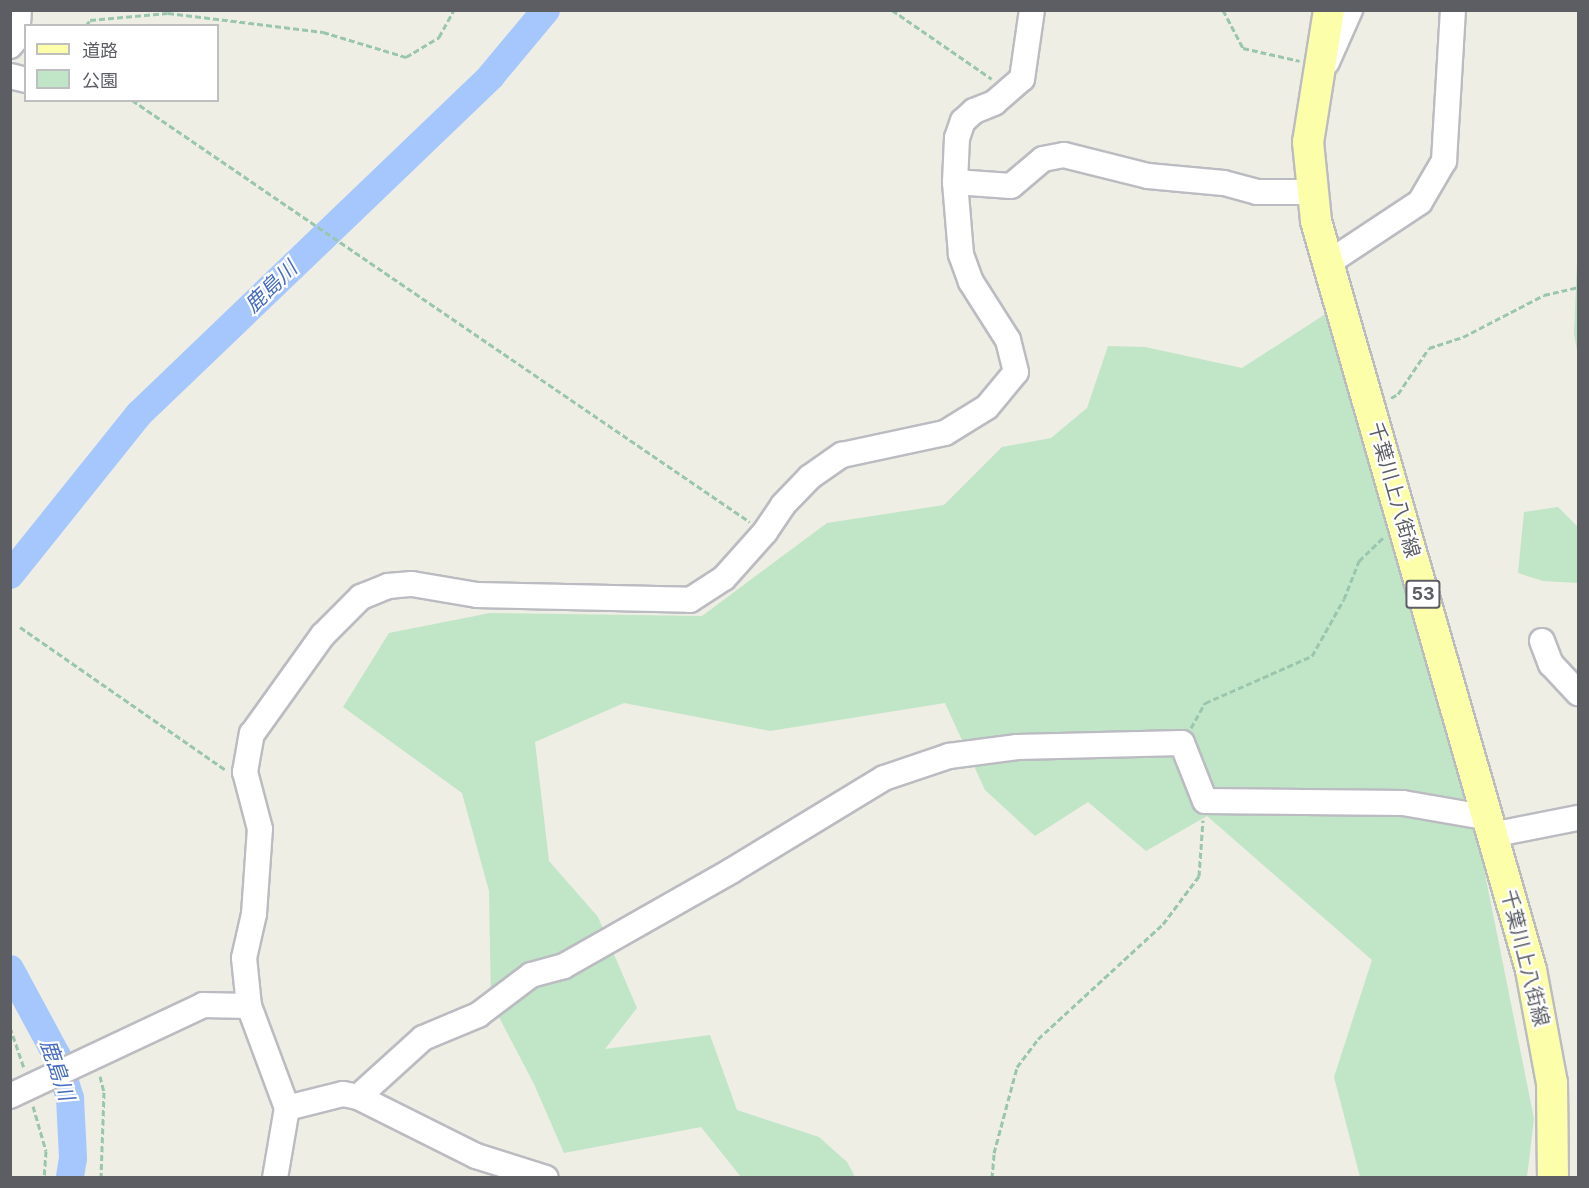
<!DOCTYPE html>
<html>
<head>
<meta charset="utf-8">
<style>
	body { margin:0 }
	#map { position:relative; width:1589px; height:1188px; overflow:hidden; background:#eeeee4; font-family:Inter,"Noto Sans JP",sans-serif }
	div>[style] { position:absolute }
	.green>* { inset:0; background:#c1e5c7 }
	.river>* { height:28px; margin:-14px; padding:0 14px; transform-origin:14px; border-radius:14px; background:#a5c7fd }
	.path>* { height:3px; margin-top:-1.5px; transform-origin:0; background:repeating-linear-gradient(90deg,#9ac6ae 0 6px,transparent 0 9px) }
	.roads { filter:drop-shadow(2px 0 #bbbcc2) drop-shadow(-2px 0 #bbbcc2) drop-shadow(0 2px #bbbcc2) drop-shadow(0 -2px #bbbcc2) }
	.minor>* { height:24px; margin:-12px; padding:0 12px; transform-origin:12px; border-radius:12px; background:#fff }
	.major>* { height:30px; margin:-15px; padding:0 15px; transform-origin:15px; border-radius:15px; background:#fcfeaa }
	span { translate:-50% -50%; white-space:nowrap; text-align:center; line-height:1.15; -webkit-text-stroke:4.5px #fff; paint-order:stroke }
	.shield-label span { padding:2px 4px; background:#fff; border:2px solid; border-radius:4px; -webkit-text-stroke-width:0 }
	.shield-label { font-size:18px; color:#5c5e64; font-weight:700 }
	.street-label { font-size:20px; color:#5c5e64 }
	.water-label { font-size:21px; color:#476dc1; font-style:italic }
	.frame { position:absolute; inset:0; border:12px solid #5c5e64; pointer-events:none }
	.legend { position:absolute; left:24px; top:24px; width:195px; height:78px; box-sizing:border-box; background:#fff; border:2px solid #bebfc1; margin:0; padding:8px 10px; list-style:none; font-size:18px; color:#5c5e64 }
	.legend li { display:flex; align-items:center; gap:12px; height:30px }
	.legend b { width:30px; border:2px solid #bebfc1 }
</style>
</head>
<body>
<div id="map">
	<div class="green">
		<div style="clip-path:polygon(1578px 238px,1578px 356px,1574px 334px)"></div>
		<div style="clip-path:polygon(1327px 313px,1482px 859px,1534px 1119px,1527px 1177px,1360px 1177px,1334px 1077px,1372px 960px,1207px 816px,1146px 851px,1088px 802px,1035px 836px,985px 790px,945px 703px,770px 731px,624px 703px,535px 742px,549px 861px,598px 917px,637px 1008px,605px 1049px,710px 1035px,737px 1110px,819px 1137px,847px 1162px,855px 1177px,741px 1177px,701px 1127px,564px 1153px,534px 1084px,491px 1002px,489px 891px,462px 793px,343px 707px,389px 633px,490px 613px,702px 616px,827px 523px,944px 505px,1002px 447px,1051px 438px,1087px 408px,1108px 346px,1145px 347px,1242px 368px)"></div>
		<div style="clip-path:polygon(1558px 507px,1578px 527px,1578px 583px,1543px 581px,1518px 573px,1524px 512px)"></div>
	</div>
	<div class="river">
		<div style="left:10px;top:575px;width:206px;rotate:-51.3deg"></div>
		<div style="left:139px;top:414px;width:488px;rotate:-43.8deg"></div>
		<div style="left:491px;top:76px;width:86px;rotate:-50.2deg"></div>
		<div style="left:10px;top:969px;width:99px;rotate:61.6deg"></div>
		<div style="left:57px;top:1056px;width:44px;rotate:72.8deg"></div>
		<div style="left:70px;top:1098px;width:60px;rotate:87.1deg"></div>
		<div style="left:73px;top:1158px;width:20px;rotate:99deg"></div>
	</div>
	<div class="path">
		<div style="left:892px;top:10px;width:121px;rotate:34.6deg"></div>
		<div style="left:1223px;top:10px;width:43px;rotate:62.2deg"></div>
		<div style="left:1243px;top:48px;width:58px;rotate:12.8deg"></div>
		<div style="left:86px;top:26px;width:7px;rotate:-56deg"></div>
		<div style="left:90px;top:20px;width:78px;rotate:-5.1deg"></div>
		<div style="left:168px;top:13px;width:156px;rotate:7deg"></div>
		<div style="left:323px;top:32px;width:87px;rotate:16.8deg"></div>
		<div style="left:406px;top:57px;width:39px;rotate:-31deg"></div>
		<div style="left:439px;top:37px;width:31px;rotate:-61deg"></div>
		<div style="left:132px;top:100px;width:748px;rotate:34.33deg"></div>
		<div style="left:1391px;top:398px;width:8px;rotate:-30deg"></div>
		<div style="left:1398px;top:394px;width:55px;rotate:-56deg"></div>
		<div style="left:1429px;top:348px;width:36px;rotate:-18deg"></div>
		<div style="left:1463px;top:337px;width:91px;rotate:-27.4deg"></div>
		<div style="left:1544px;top:295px;width:35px;rotate:-13deg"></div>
		<div style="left:20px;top:627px;width:251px;rotate:34.8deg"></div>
		<div style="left:1191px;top:728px;width:29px;rotate:-61deg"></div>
		<div style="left:1205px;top:703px;width:117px;rotate:-23.7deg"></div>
		<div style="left:1312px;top:656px;width:65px;rotate:-60.7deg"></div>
		<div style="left:1344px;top:599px;width:41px;rotate:-68.5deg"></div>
		<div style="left:1359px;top:561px;width:35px;rotate:-44deg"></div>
		<div style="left:10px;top:1027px;width:43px;rotate:71.1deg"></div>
		<div style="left:100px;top:1076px;width:16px;rotate:76deg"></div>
		<div style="left:104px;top:1092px;width:86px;rotate:92deg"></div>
		<div style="left:33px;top:1106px;width:47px;rotate:73.9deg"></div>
		<div style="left:46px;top:1151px;width:27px;rotate:94deg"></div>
		<div style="left:992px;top:1178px;width:25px;rotate:-85deg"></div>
		<div style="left:994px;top:1153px;width:89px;rotate:-75deg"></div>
		<div style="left:1017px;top:1067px;width:35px;rotate:-53deg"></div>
		<div style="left:1038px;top:1039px;width:170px;rotate:-42.6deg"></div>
		<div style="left:1163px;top:924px;width:60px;rotate:-53.1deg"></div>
		<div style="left:1199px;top:876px;width:56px;rotate:-85.9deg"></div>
	</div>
	<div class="roads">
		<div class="minor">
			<div style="left:10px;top:46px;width:11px;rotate:-49deg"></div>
			<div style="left:17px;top:38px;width:28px;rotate:-86deg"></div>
			<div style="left:1327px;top:62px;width:57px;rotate:-66.1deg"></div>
			<div style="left:10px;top:76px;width:16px;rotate:14deg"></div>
			<div style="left:955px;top:182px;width:56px;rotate:4.1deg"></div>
			<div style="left:1011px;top:186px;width:42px;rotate:-40.2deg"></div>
			<div style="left:1043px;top:159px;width:21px;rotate:-11deg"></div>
			<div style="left:1064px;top:155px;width:87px;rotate:14deg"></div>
			<div style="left:1148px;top:176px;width:76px;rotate:5.3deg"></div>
			<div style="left:1224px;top:183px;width:34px;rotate:15deg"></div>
			<div style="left:1257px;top:192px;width:53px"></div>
			<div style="left:1328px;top:263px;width:110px;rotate:-33.5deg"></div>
			<div style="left:1420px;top:202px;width:48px;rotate:-59.7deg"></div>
			<div style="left:1444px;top:161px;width:151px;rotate:-86.6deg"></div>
			<div style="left:1542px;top:641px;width:25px;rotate:69deg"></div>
			<div style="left:1551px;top:664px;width:40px;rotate:47deg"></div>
			<div style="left:1492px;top:835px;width:88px;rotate:-11.2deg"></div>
			<div style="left:10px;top:1096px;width:213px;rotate:-25.2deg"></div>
			<div style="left:203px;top:1005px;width:46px;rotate:1.2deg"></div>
			<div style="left:358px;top:1097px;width:88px;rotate:-42.2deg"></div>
			<div style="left:423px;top:1038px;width:60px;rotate:-22.7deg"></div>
			<div style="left:478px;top:1015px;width:66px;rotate:-37deg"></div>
			<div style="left:531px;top:975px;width:34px;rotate:-15deg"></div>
			<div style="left:564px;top:966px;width:192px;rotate:-29.6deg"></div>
			<div style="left:731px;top:871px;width:179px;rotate:-31.3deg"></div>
			<div style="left:884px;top:778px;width:69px;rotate:-18.7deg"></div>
			<div style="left:949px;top:756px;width:69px;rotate:-7.5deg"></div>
			<div style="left:1017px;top:747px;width:165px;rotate:-1.4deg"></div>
			<div style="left:1182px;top:743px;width:62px;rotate:68.4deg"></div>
			<div style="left:1205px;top:801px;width:198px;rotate:0.6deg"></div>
			<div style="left:1403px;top:803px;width:82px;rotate:9.8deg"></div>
			<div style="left:287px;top:1108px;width:58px;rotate:-14deg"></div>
			<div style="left:343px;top:1094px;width:15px;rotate:11deg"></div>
			<div style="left:358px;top:1097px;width:132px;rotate:26.6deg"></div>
			<div style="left:476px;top:1156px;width:73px;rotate:17.4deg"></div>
			<div style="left:275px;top:1178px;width:71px;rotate:-80.3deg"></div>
			<div style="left:287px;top:1108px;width:109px;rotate:-110.4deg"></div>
			<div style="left:249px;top:1006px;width:48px;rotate:-95.9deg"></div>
			<div style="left:244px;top:958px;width:45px;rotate:-77.2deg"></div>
			<div style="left:254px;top:914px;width:85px;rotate:-86deg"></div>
			<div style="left:260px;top:829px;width:59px;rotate:-104.7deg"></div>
			<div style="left:245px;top:772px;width:39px;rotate:-80deg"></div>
			<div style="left:252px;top:734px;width:122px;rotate:-54.4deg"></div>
			<div style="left:323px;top:635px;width:54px;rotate:-45deg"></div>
			<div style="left:361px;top:597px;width:29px;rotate:-22deg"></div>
			<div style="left:388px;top:586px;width:24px;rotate:-5deg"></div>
			<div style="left:412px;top:584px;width:66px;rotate:9.6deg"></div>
			<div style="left:477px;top:595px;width:213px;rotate:1.3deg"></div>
			<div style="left:690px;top:600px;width:40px;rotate:-32.9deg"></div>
			<div style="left:724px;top:578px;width:62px;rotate:-48.3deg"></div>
			<div style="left:765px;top:532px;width:32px;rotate:-56deg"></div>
			<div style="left:783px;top:505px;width:39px;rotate:-46deg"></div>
			<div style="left:810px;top:477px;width:39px;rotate:-35deg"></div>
			<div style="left:842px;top:455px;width:105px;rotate:-12.1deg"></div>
			<div style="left:945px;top:433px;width:49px;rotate:-31.8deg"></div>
			<div style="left:987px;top:407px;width:45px;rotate:-50.4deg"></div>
			<div style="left:1016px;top:372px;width:33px;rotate:-104deg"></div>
			<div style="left:1008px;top:340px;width:69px;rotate:-122.5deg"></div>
			<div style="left:971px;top:282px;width:30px;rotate:-110deg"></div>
			<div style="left:961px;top:254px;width:72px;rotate:-94.8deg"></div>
			<div style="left:955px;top:182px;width:44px;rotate:-87.4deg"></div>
			<div style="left:957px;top:138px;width:18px;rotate:-71deg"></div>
			<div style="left:963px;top:121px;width:15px;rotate:-42deg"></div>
			<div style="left:974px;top:111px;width:22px;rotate:-22deg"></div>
			<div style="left:994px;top:103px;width:37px;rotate:-41deg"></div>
			<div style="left:1022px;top:79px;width:70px;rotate:-81.8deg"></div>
		</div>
		<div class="major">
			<div style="left:1329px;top:10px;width:134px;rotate:99deg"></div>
			<div style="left:1308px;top:142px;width:79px;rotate:84.2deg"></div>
			<div style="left:1316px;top:221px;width:779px;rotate:73.98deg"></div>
			<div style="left:1531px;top:970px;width:115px;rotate:79.5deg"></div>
			<div style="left:1552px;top:1083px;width:95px;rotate:89.4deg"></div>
		</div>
	</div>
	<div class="shield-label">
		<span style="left:1423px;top:594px">53</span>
	</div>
	<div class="street-label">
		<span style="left:1394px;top:490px;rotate:74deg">千葉川上八街線</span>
		<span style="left:1525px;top:958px;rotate:76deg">千葉川上八街線</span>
	</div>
	<div class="water-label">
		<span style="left:271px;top:287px;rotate:-44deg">鹿島川</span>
		<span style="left:57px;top:1070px;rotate:71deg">鹿島川</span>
	</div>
	<div class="frame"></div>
	<ul class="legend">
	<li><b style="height:8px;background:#fcfeaa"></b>道路</li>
	<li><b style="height:16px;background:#c1e5c7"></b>公園</li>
	</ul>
</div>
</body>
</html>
